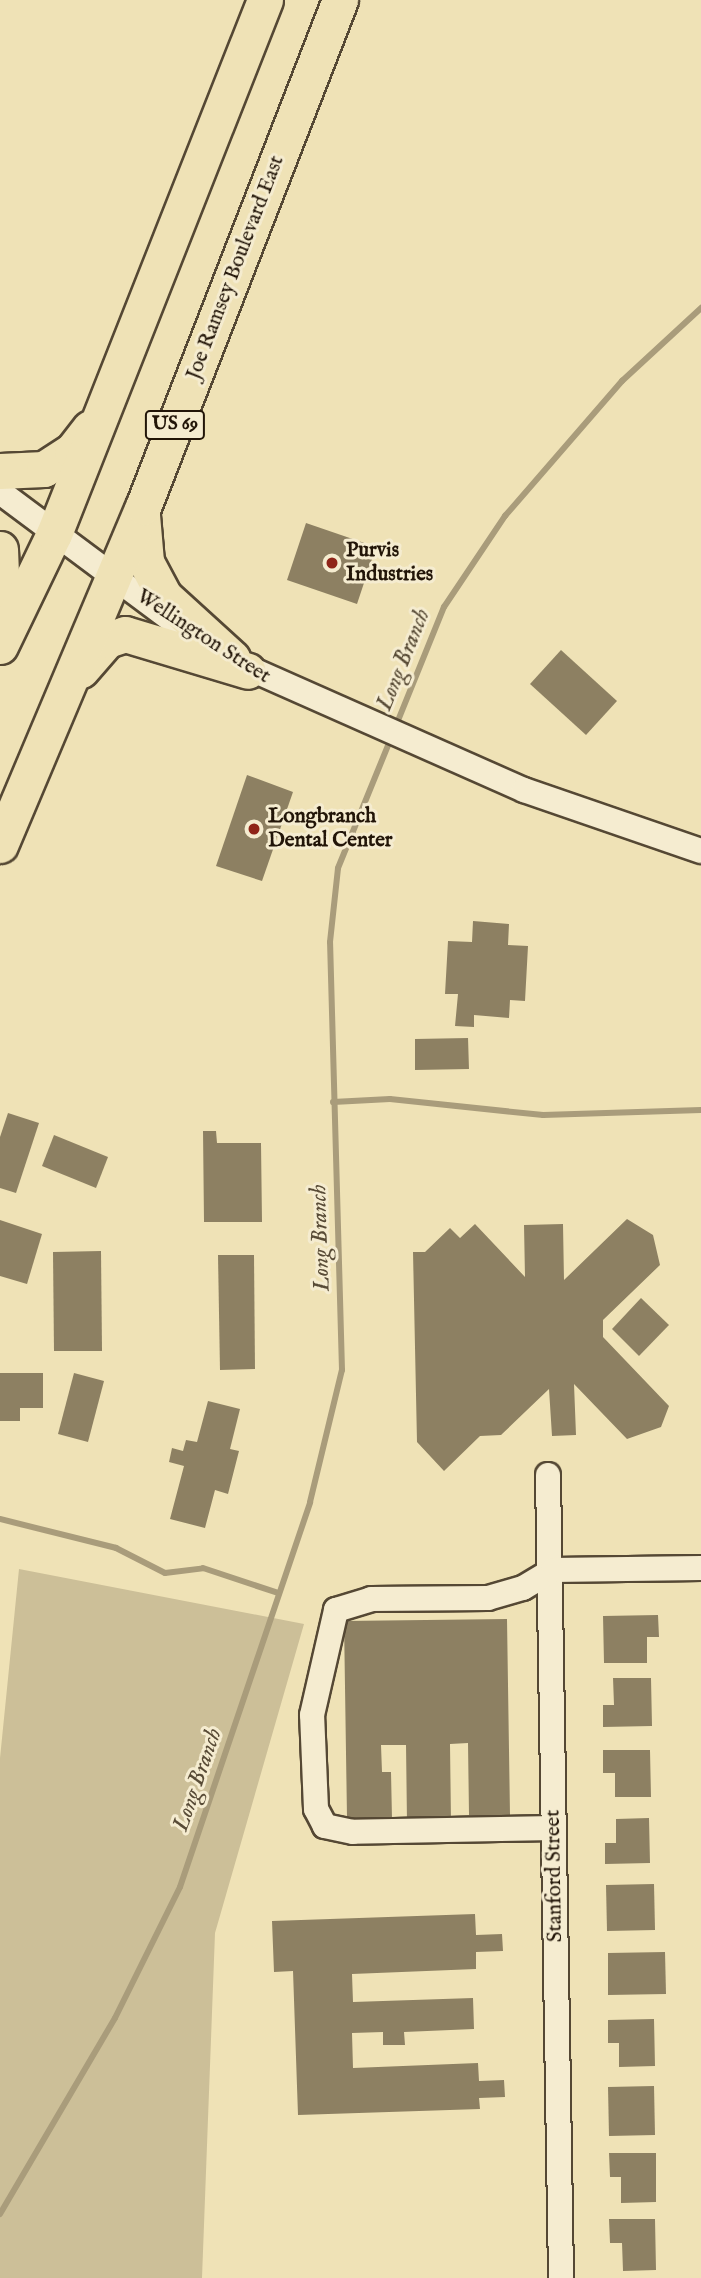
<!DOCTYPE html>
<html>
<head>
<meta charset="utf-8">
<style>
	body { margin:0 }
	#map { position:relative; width:701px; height:2278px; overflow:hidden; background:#efe2b6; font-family:"IM FELL English",serif }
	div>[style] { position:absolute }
	.green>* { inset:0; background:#ccbf98 }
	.stream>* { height:6px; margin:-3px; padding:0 3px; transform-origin:3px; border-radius:3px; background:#a99c7b }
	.building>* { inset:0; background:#8d8062 }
	.roads { filter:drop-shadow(2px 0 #554834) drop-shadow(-2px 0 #554834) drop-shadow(0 2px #554834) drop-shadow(0 -2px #554834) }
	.minor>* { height:24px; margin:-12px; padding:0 12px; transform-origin:12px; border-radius:12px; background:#f5ecd0 }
	.highway>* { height:35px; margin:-17.5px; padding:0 17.5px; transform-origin:17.5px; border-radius:17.5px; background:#efe2b6 }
	.dots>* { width:19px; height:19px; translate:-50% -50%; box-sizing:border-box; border:4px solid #f5ecd0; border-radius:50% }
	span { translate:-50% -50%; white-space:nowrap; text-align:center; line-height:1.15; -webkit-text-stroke:6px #f5ecd0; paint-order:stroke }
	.shield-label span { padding:2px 5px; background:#f5ecd0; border:2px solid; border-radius:5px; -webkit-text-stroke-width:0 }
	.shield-label { font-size:19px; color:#221508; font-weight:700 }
	.street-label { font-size:21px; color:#221508 }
	.poi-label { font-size:21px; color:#221508; font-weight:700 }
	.left { translate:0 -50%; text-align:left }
	.water-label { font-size:23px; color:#584b36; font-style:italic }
</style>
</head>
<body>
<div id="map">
	<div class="green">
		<div style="clip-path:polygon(19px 1569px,304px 1624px,215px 1933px,202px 2278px,0 2278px,0 1758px)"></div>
	</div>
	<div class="stream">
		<div style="left:395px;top:728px;width:131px;rotate:-68deg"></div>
		<div style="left:444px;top:607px;width:110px;rotate:-56.2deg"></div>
		<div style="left:505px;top:516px;width:179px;rotate:-49.1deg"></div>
		<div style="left:622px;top:381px;width:108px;rotate:-42.7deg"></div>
		<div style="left:333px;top:1102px;width:57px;rotate:-3deg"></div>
		<div style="left:390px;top:1099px;width:154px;rotate:6deg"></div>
		<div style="left:543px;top:1115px;width:158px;rotate:-1.8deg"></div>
		<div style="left:0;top:1519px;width:120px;rotate:14deg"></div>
		<div style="left:116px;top:1548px;width:55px;rotate:27deg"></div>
		<div style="left:165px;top:1573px;width:38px;rotate:-7deg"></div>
		<div style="left:203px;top:1568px;width:79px;rotate:18.4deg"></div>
		<div style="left:0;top:2214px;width:227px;rotate:-59.6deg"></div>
		<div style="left:115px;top:2018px;width:146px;rotate:-63.6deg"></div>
		<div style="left:180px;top:1887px;width:406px;rotate:-71.3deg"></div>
		<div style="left:310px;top:1502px;width:136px;rotate:-76.4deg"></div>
		<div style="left:342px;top:1370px;width:428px;rotate:-91.6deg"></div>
		<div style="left:330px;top:942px;width:74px;rotate:-83.8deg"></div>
		<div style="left:338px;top:868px;width:140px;rotate:-67.8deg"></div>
	</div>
	<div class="building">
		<div style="clip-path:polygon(306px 523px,376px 547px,357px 604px,287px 580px)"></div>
		<div style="clip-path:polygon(561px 650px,617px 701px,586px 735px,530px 684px)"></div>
		<div style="clip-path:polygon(247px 775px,293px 792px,262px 881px,216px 866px)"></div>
		<div style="clip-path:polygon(473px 921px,509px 924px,508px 945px,528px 946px,525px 1001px,510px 1000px,509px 1018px,474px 1015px,474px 1027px,455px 1026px,458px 994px,445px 994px,448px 941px,472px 942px)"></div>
		<div style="clip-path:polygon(468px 1038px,469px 1069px,415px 1070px,415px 1039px)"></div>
		<div style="clip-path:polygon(8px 1113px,39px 1123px,16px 1193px,0 1188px,0 1137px)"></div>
		<div style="clip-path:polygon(203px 1131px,216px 1131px,217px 1143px,261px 1143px,262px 1222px,204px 1222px)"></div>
		<div style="clip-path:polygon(54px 1135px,108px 1157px,96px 1188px,42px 1166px)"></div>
		<div style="clip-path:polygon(627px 1219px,653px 1235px,660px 1265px,603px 1320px,603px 1337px,669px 1406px,661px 1427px,627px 1439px,574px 1384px,576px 1435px,552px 1436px,549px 1389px,501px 1435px,480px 1436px,444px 1471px,417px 1442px,413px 1252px,425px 1252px,450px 1228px,460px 1238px,475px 1224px,525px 1277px,524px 1225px,563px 1224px,564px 1280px)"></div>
		<div style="clip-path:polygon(0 1220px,42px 1234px,27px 1284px,0 1276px)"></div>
		<div style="clip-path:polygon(101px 1251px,102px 1351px,54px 1351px,53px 1252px)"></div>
		<div style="clip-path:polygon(218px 1255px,254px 1255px,255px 1369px,220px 1370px)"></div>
		<div style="clip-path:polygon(641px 1298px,669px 1325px,639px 1356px,612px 1329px)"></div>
		<div style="clip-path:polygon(0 1373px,43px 1373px,43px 1408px,20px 1408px,20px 1421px,0 1421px)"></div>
		<div style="clip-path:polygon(74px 1373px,104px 1381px,88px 1442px,58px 1434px)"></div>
		<div style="clip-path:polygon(208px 1401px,240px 1409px,230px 1449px,239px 1451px,228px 1494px,215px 1490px,205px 1528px,170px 1519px,184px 1466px,169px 1462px,172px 1448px,183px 1451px,186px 1440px,197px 1442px)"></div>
		<div style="clip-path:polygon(658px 1615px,659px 1637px,647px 1637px,647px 1663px,604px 1663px,603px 1616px)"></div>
		<div style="clip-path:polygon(507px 1619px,510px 1815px,469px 1815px,468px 1743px,450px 1744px,451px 1821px,407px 1822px,406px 1745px,381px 1745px,382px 1772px,391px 1772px,392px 1818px,347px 1818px,344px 1621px)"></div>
		<div style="clip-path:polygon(613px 1678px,651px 1678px,652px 1726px,603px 1727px,603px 1705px,614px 1705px)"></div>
		<div style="clip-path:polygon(603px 1750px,650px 1750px,651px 1797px,615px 1797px,615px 1773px,603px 1773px)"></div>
		<div style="clip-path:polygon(649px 1818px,650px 1863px,605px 1864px,605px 1843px,616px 1843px,616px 1819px)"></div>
		<div style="clip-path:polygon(654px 1884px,655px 1930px,607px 1931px,606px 1885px)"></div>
		<div style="clip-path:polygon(475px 1914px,476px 1935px,502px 1934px,503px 1951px,476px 1952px,476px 1969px,352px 1974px,353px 2002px,473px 1998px,474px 2029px,404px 2032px,405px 2045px,383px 2045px,383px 2032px,352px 2033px,353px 2068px,478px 2063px,479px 2081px,504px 2080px,505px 2097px,479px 2098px,480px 2109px,298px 2115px,293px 1971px,274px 1972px,272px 1921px)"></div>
		<div style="clip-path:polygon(665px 1952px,666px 1994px,608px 1995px,608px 1953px)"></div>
		<div style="clip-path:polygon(654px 2019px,655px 2066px,619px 2067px,619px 2043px,608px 2043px,608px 2020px)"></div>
		<div style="clip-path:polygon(654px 2086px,655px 2135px,609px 2136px,608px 2087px)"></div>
		<div style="clip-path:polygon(609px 2153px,656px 2153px,656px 2202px,621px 2203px,621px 2177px,610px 2177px)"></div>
		<div style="clip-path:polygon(609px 2219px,655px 2219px,656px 2270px,623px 2271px,622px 2243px,610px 2243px)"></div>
	</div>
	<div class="roads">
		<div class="minor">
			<div style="left:0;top:492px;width:219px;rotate:36.7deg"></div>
			<div style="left:235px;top:662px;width:316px;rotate:23.9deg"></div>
			<div style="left:524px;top:790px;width:187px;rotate:19deg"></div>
			<div style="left:548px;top:1475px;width:803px;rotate:89.07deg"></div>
			<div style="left:554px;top:1828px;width:201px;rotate:178.9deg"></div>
			<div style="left:353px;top:1832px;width:29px;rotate:-168deg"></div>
			<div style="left:325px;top:1826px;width:19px;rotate:-118deg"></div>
			<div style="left:316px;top:1809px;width:94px;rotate:-92.4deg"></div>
			<div style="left:312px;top:1715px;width:108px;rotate:-77.1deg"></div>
			<div style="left:336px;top:1610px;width:37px;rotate:-17deg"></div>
			<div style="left:371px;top:1599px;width:117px;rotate:-0.5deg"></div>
			<div style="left:488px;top:1598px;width:36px;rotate:-16deg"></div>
			<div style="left:523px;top:1588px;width:35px;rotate:-31deg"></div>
			<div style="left:553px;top:1570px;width:148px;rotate:-0.8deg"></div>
		</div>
		<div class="highway">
			<div style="left:0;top:471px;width:44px;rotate:-2.6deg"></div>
			<div style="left:44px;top:469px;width:33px;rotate:-33deg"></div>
			<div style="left:72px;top:451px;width:29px;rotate:-52deg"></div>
			<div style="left:142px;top:515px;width:47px;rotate:85.1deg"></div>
			<div style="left:146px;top:562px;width:40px;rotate:62deg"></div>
			<div style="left:165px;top:597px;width:91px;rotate:42.3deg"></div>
			<div style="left:0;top:549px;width:76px;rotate:87.7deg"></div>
			<div style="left:0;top:646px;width:124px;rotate:-64.3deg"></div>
			<div style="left:54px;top:534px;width:574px;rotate:-68.44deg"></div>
			<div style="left:81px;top:670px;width:40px;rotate:-49deg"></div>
			<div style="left:107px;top:640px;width:19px;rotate:-18deg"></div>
			<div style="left:125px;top:634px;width:128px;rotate:16.7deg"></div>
			<div style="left:0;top:845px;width:367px;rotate:-67.1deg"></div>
			<div style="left:143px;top:507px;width:544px;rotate:-68.77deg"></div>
		</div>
	</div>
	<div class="dots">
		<div style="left:332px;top:563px;background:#8f2418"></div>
		<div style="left:254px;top:829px;background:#8f2418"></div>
	</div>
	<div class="shield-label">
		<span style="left:175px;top:425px">US 69</span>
	</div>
	<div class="street-label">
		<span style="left:236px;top:268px;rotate:-69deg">Joe Ramsey Boulevard East</span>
		<span style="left:203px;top:637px;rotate:33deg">Wellington Street</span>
		<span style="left:555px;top:1876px;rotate:-91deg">Stanford Street</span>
	</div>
	<div class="poi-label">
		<span class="left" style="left:346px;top:563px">Purvis<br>Industries</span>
		<span class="left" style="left:268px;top:829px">Longbranch<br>Dental Center</span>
	</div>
	<div class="water-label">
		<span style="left:404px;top:660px;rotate:-68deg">Long Branch</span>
		<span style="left:321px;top:1238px;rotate:-92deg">Long Branch</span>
		<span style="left:198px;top:1780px;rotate:-71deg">Long Branch</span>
	</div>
</div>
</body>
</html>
